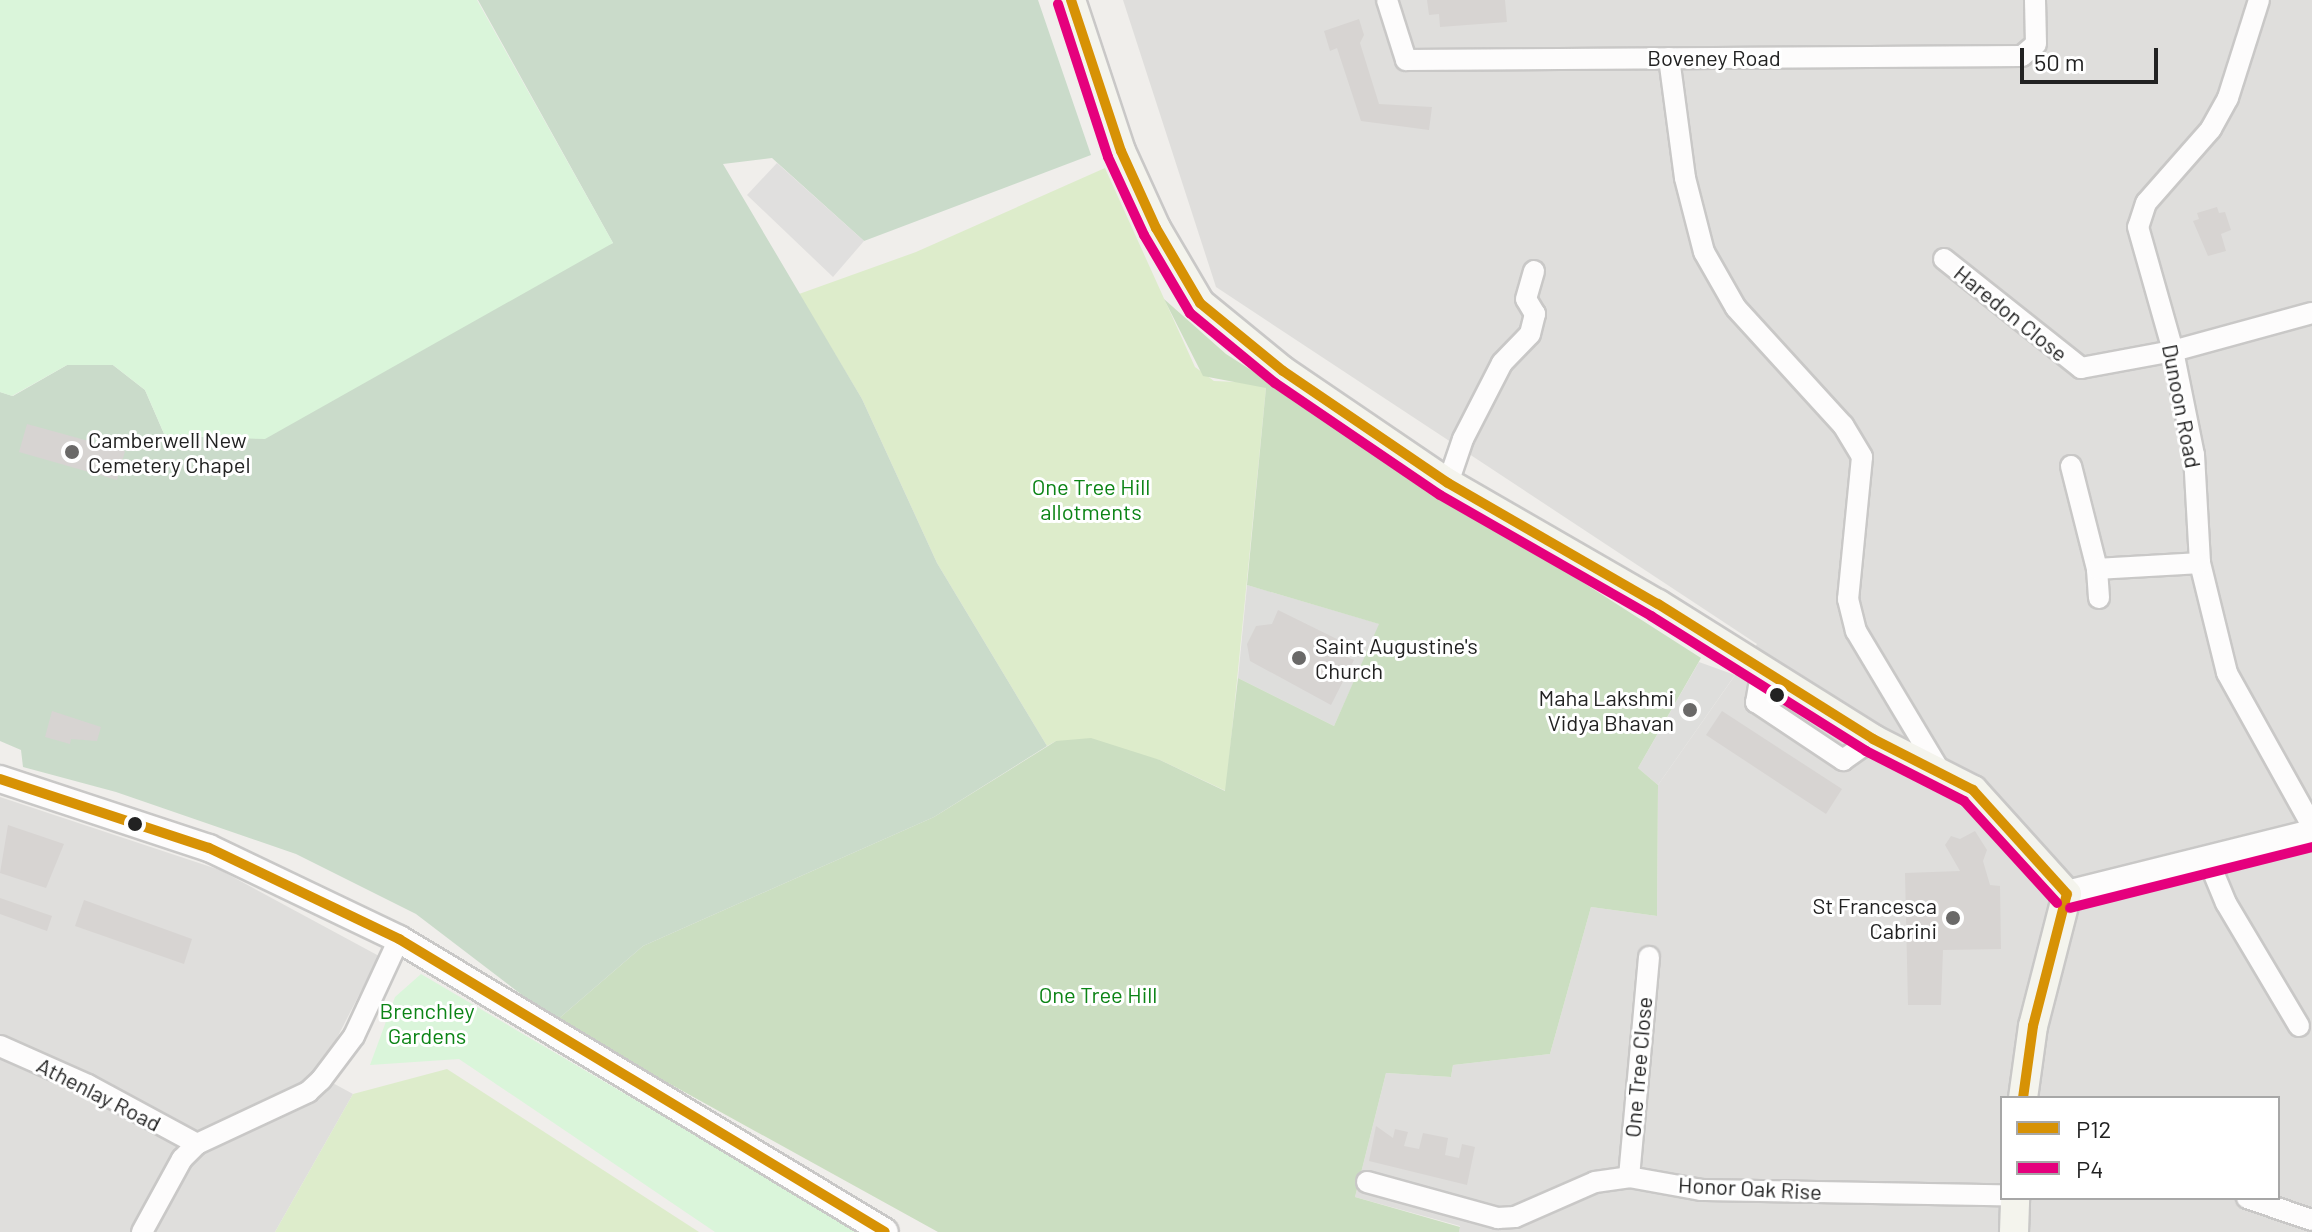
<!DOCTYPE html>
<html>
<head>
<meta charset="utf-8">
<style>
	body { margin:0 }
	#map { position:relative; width:2312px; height:1232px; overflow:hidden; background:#f0eeeb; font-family:Barlow,sans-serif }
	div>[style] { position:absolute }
	.residential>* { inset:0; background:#dfdedc }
	.religious>* { inset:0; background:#dededc }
	.grass>* { inset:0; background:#ddeccb }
	.forest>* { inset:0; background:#cbdec1 }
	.cemetery>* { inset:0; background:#cadbca }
	.park>* { inset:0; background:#daf5da }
	.parking>* { inset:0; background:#e0dfde }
	.building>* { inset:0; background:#d7d4d2 }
	.roads { filter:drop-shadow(2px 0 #c9c8c7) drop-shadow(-2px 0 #c9c8c7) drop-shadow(0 2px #c9c8c7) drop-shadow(0 -2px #c9c8c7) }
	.minor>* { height:20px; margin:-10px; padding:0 10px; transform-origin:10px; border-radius:10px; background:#fdfcfc }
	.tertiary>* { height:26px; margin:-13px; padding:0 13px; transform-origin:13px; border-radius:13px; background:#fdfcfc }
	.secondary>* { height:28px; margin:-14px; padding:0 14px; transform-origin:14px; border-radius:14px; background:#f4f4ed }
	.bus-1>* { height:10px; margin:-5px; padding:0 5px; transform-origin:5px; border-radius:5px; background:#d79205 }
	.bus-2>* { height:10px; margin:-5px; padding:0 5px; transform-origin:5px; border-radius:5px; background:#e5007d }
	.dots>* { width:22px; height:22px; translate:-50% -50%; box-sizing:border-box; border:4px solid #fff; border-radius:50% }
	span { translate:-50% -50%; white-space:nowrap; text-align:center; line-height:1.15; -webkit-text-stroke:6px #fff; paint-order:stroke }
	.street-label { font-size:22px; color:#222 }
	.poi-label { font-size:22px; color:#222 }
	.left { translate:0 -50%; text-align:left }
	.right { translate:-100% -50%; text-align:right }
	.park-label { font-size:22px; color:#0c8416 }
	.legend { position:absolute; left:2000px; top:1096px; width:280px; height:104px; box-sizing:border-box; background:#fff; border:2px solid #a7a7a7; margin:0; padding:10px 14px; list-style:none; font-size:24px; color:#222 }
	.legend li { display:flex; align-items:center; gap:16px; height:40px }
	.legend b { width:40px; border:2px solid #a7a7a7 }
	.scale { position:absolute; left:2020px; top:48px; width:138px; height:36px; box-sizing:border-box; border:4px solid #222; border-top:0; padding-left:10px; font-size:24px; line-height:28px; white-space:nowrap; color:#222; -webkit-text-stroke:6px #fff; paint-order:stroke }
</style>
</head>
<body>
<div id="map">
	<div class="residential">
		<div style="clip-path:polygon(evenodd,1123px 0,2312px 0,2312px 1232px,1459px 1232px,1460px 1226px,1355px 1197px,1386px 1073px,1451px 1077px,1453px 1065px,1550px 1054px,1591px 907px,1657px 916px,1658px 785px,1757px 644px,1216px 287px,1123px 0,2002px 1098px,2278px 1098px,2278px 1198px,2002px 1198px,2002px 1098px)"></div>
		<div style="clip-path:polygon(0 797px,220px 870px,379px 956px,318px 1075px,353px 1094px,275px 1232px,0 1232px)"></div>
	</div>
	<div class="religious">
		<div style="clip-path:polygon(1247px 585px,1380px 624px,1334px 726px,1238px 678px)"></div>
		<div style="clip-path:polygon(1699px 662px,1735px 675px,1658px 785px,1638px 768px)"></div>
	</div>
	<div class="grass">
		<div style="clip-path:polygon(1105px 168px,1195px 367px,1214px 381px,1260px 383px,1266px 388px,1226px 791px,1160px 760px,1056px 741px,1047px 746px,937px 563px,862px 399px,799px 294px,916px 252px)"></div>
		<div style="clip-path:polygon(447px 1069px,699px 1232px,275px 1232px,353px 1094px)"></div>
	</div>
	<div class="forest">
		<div style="clip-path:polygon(1164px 299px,1226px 354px,1701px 658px,1638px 768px,1658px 785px,1657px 916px,1591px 907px,1550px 1054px,1453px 1065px,1451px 1077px,1386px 1073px,1355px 1197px,1460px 1227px,1459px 1232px,938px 1232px,556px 1021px,643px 946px,934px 817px,1056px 741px,1091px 738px,1160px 760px,1225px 791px,1238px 678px,1334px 726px,1379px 624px,1247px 585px,1266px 388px,1203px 376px)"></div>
	</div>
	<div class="cemetery">
		<div style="clip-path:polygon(478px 0,1038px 0,1091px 155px,864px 241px,772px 158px,723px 164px,862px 399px,937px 563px,1047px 746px,934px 817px,643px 946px,556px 1021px,416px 914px,296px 854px,116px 792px,23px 767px,21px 750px,0 741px,0 392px,13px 396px,67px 365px,113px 365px,145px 390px,165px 436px,613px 243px)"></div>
	</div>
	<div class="park">
		<div style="clip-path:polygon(0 0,477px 0,613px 243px,265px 439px,165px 436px,145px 390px,113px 365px,67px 365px,12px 396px,0 392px)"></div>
		<div style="clip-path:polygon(421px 974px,860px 1232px,715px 1232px,459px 1059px,370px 1065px,395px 997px)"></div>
	</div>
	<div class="parking">
		<div style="clip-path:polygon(777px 163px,864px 241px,833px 277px,747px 195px)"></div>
	</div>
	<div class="building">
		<div style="clip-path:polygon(1427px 0,1505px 0,1507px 22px,1440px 27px,1439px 14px,1429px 15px)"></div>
		<div style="clip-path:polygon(1359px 19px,1364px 35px,1360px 43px,1379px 104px,1432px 107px,1429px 130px,1361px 121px,1337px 48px,1330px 51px,1324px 31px)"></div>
		<div style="clip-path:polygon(2217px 207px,2219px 213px,2225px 212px,2231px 230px,2221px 234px,2226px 251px,2208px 256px,2193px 221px,2199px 219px,2197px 213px)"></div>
		<div style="clip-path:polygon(27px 424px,125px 451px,117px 480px,19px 452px)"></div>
		<div style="clip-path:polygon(1278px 610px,1351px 646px,1345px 656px,1354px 660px,1331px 705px,1250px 661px,1247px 644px,1256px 626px,1272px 624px)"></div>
		<div style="clip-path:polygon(52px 711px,101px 727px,97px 741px,71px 739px,70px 744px,45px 737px)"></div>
		<div style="clip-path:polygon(1722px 711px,1842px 789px,1826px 814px,1706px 735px)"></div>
		<div style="clip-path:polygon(8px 825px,64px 844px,46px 888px,0 873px)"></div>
		<div style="clip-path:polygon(1975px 831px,1987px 850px,1983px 861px,1990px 885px,2000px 886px,2001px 949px,1943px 950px,1941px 1005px,1908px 1005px,1905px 873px,1960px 871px,1945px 845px,1951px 836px,1960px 839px)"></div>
		<div style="clip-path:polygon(0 898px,52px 916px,47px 931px,0 914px)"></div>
		<div style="clip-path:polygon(84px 900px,192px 939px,184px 964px,75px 926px)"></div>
		<div style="clip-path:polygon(1376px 1126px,1393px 1138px,1395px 1129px,1408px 1132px,1404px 1146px,1419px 1149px,1423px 1133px,1448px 1138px,1445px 1155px,1459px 1158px,1462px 1144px,1475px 1147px,1467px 1185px,1369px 1161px)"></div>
	</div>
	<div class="roads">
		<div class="minor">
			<div style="left:1387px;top:0;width:63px;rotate:72.4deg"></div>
			<div style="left:1406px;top:60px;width:616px;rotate:-0.37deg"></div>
			<div style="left:2022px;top:56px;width:18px;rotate:-41deg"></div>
			<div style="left:2036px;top:44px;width:44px;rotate:-91.3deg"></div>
			<div style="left:2259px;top:0;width:103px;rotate:107.6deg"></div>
			<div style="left:2228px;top:98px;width:35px;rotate:119deg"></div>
			<div style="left:2211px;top:129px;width:98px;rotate:131.3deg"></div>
			<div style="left:2146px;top:203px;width:25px;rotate:108deg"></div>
			<div style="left:2138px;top:227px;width:129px;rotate:74.2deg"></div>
			<div style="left:2173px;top:351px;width:106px;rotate:78.6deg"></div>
			<div style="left:2194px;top:455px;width:108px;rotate:86.8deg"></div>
			<div style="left:2200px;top:563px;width:113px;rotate:76.2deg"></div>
			<div style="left:2227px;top:673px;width:175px;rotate:60.9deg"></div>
			<div style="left:1669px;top:58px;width:121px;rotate:82.4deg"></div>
			<div style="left:1685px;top:178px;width:76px;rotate:75.6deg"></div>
			<div style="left:1704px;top:252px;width:64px;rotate:60.3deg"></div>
			<div style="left:1736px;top:308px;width:159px;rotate:47.6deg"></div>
			<div style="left:1843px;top:425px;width:37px;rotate:59deg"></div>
			<div style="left:1862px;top:457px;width:143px;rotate:95.6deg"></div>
			<div style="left:1848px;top:599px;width:33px;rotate:76deg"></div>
			<div style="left:1856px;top:631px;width:165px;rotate:59.1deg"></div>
			<div style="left:1944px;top:259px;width:175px;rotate:38.5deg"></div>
			<div style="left:2081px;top:368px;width:94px;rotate:-10.5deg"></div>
			<div style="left:2173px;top:351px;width:144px;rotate:-15.3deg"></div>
			<div style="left:2071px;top:466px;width:106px;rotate:75.8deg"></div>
			<div style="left:2097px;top:569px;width:29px;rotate:86deg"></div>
			<div style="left:1448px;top:483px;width:46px;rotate:-71.2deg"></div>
			<div style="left:1463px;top:439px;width:85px;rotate:-62.8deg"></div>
			<div style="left:1502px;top:363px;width:40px;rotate:-46deg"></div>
			<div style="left:1530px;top:334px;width:21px;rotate:-76deg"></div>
			<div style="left:1535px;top:314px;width:17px;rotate:-121deg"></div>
			<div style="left:1526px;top:299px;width:29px;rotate:-74deg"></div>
			<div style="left:2097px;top:569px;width:103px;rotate:-3.3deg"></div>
			<div style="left:1762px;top:669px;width:34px;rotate:100deg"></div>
			<div style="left:1756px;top:702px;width:105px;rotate:33.7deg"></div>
			<div style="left:1843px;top:760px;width:37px;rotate:-35deg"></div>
			<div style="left:2209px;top:862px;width:44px;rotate:67.5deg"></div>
			<div style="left:2226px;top:903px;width:143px;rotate:59.3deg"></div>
			<div style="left:0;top:1046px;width:96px;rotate:23.9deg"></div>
			<div style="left:88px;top:1085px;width:124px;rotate:28.4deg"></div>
			<div style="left:1629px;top:1177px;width:221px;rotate:-84.8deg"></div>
			<div style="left:1367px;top:1182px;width:136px;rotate:15.4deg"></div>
			<div style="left:1498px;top:1218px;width:17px;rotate:-3deg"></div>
			<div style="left:1515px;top:1217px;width:87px;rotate:-23.6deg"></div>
			<div style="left:1595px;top:1182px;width:34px;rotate:-8deg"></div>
			<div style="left:1629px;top:1177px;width:73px;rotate:10.2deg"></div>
			<div style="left:1701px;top:1190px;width:301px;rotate:1deg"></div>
			<div style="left:2247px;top:1198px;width:69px;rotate:18.7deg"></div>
			<div style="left:142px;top:1232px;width:83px;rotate:-61.3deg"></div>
			<div style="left:182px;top:1159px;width:21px;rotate:-45deg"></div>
			<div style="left:197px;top:1144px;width:123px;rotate:-25.1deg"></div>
			<div style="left:308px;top:1092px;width:18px;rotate:-43deg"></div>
			<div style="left:321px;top:1080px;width:55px;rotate:-53.1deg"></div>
			<div style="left:354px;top:1036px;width:107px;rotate:-65.1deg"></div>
		</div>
		<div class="tertiary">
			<div style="left:0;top:779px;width:220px;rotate:18.3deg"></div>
			<div style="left:209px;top:848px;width:211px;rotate:25.6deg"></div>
			<div style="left:399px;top:939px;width:567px;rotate:31.08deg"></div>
			<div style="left:2067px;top:894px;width:252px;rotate:-14deg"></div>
		</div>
		<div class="secondary">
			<div style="left:1071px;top:0;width:159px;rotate:71.7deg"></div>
			<div style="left:1121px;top:151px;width:85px;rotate:65.6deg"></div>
			<div style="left:1156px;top:228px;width:87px;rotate:59.6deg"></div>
			<div style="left:1200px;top:303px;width:107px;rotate:39.3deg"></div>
			<div style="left:1283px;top:371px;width:199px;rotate:34.2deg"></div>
			<div style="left:1448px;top:483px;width:242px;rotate:30deg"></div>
			<div style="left:1658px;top:604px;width:254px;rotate:32.1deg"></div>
			<div style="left:1873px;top:739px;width:112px;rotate:27deg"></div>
			<div style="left:1973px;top:790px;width:140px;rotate:47.9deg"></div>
			<div style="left:2067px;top:894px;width:136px;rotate:104.4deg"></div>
			<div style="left:2033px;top:1026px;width:73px;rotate:97.9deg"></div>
			<div style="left:2014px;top:1232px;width:34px;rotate:-88deg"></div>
		</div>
	</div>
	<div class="bus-1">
		<div style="left:1071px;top:0;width:159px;rotate:71.7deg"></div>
		<div style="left:1121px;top:151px;width:85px;rotate:65.6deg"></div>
		<div style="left:1156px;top:228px;width:87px;rotate:59.6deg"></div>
		<div style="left:1200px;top:303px;width:107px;rotate:39.3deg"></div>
		<div style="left:1283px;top:371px;width:199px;rotate:34.2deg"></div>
		<div style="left:1448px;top:483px;width:242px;rotate:30deg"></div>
		<div style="left:1658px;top:604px;width:254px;rotate:32.1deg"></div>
		<div style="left:1873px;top:739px;width:112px;rotate:27deg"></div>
		<div style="left:1973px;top:790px;width:140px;rotate:47.9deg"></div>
		<div style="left:0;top:779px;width:220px;rotate:18.3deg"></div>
		<div style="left:209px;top:848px;width:211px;rotate:25.6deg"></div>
		<div style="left:399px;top:939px;width:567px;rotate:31.08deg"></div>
		<div style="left:2023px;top:1098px;width:73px;rotate:-82.1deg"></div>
		<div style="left:2033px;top:1026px;width:136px;rotate:-75.6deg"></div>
	</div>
	<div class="bus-2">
		<div style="left:1058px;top:4px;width:161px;rotate:71.9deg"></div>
		<div style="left:1108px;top:157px;width:86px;rotate:65.2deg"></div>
		<div style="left:1144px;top:235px;width:91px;rotate:59.5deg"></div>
		<div style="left:1190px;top:313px;width:110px;rotate:39.5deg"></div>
		<div style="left:1275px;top:383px;width:199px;rotate:34.2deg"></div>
		<div style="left:1440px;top:495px;width:243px;rotate:29.8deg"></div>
		<div style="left:1651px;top:616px;width:254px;rotate:32.1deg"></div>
		<div style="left:1866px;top:751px;width:110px;rotate:27deg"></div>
		<div style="left:1964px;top:801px;width:138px;rotate:47.6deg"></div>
		<div style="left:2070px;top:908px;width:250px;rotate:-14.1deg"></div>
	</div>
	<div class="dots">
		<div style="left:72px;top:452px;background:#6a6968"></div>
		<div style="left:1299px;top:658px;background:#6a6968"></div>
		<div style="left:1777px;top:695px;background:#222"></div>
		<div style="left:1690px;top:710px;background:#6a6968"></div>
		<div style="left:135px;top:824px;background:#222"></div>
		<div style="left:1953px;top:918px;background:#6a6968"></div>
	</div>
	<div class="street-label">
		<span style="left:1714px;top:58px">Boveney Road</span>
		<span style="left:2011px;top:313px;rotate:39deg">Haredon Close</span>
		<span style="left:2182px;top:406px;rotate:79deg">Dunoon Road</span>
		<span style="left:1638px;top:1067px;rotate:-85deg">One Tree Close</span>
		<span style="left:99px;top:1094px;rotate:27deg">Athenlay Road</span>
		<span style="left:1750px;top:1188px;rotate:3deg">Honor Oak Rise</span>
	</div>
	<div class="poi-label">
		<span class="left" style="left:88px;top:452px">Camberwell New<br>Cemetery Chapel</span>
		<span class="left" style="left:1315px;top:658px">Saint Augustine's<br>Church</span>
		<span class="right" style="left:1674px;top:710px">Maha Lakshmi<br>Vidya Bhavan</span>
		<span class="right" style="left:1937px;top:918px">St Francesca<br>Cabrini</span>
	</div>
	<div class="park-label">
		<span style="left:1091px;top:499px">One Tree Hill<br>allotments</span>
		<span style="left:1098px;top:995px">One Tree Hill</span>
		<span style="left:427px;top:1023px">Brenchley<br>Gardens</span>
	</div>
	<ul class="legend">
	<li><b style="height:10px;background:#d79205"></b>P12</li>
	<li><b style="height:10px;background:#e5007d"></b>P4</li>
	</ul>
	<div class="scale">50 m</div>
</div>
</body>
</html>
